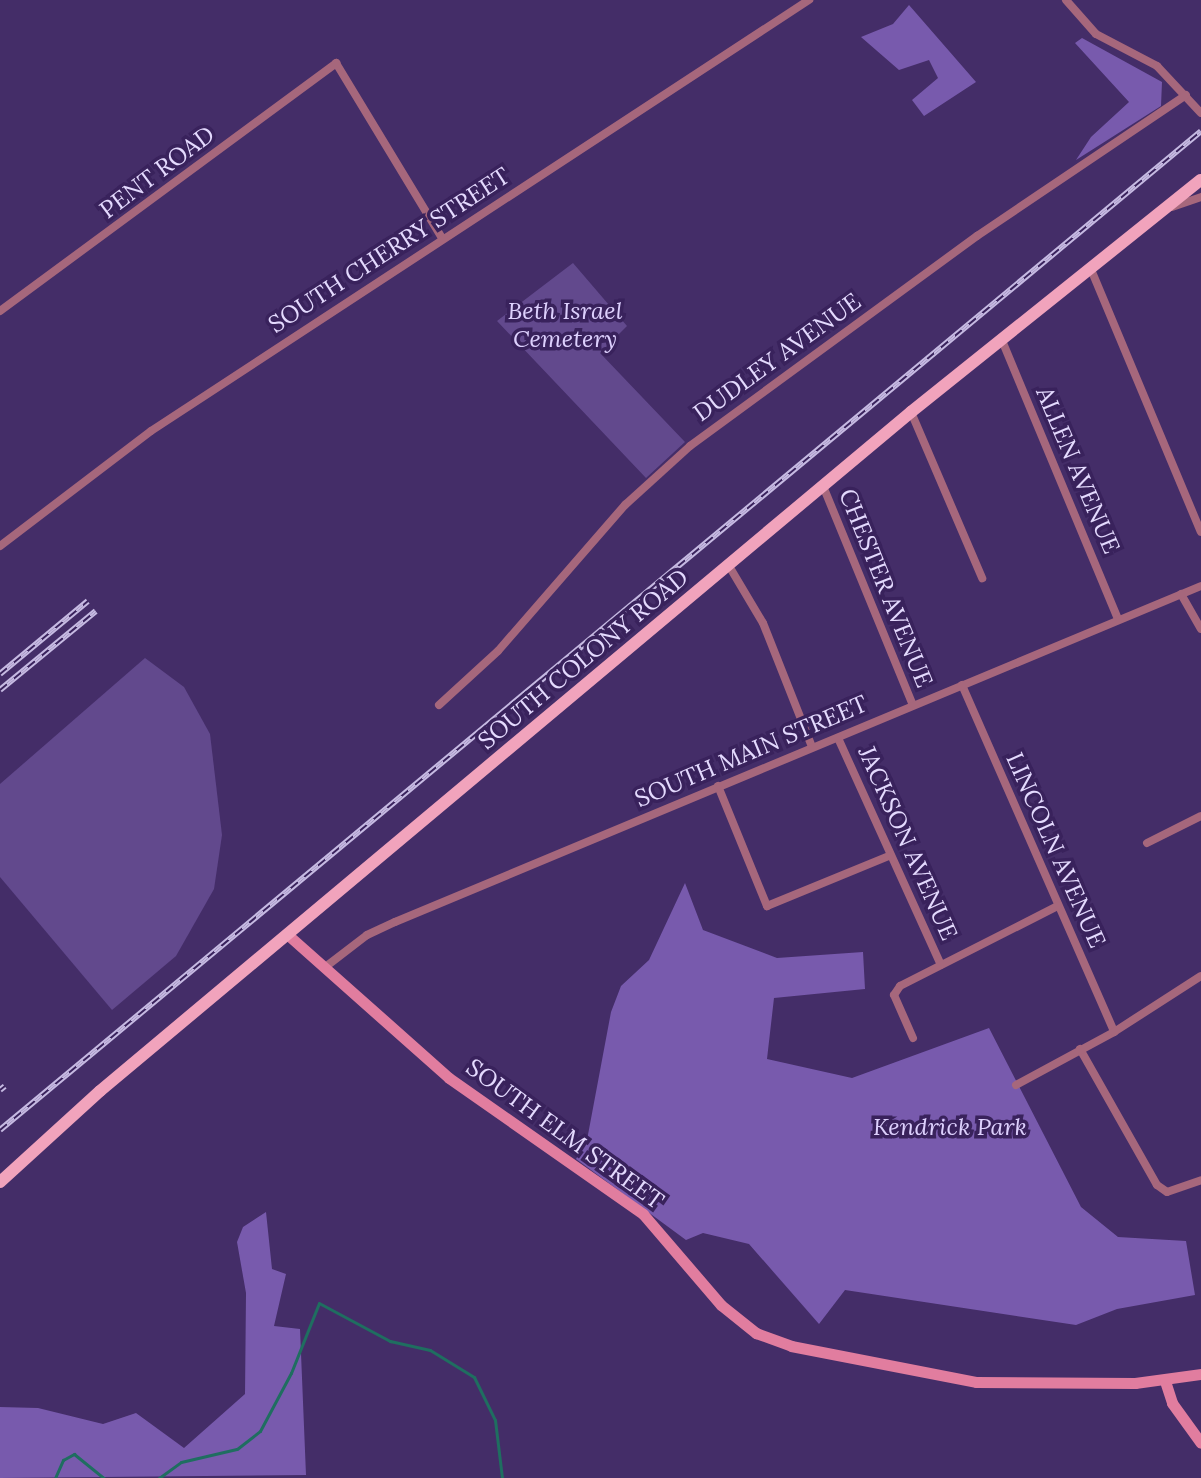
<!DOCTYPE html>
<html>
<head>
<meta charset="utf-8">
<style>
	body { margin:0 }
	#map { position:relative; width:1201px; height:1478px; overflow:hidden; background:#442d68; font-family:Lora,serif }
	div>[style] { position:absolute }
	.green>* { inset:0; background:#62498d }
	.forest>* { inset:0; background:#785aad }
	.stream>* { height:3px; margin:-1.5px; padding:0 1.5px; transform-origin:1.5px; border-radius:1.5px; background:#1f6e60 }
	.street>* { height:8px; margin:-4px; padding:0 4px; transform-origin:4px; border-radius:4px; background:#a6677c }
	.secondary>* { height:11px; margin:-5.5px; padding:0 5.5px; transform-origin:5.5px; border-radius:5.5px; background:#e17d9f }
	.primary>* { height:12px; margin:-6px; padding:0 6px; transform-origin:6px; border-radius:6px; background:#f1a3bc }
	.rail>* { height:6px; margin-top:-3px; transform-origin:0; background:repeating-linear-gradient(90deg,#39225c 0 9px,#c6bae2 0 18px); box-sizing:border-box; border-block:2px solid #c6bae2 }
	span { translate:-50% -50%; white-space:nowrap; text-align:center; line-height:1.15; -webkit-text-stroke:7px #39225c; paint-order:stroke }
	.street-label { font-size:24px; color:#e4dafe }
	.park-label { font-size:24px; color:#ddd0fd; font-style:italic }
</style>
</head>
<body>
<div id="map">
	<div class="green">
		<div style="clip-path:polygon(573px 263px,627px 326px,600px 353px,685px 442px,646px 478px,497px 321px)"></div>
		<div style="clip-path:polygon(145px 658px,184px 687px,210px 734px,222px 835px,214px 889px,176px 956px,112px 1010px,0 877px,0 784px)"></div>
	</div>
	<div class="forest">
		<div style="clip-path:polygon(909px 5px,976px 82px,924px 116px,912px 100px,938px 78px,929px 60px,899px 70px,861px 37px,893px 24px)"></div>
		<div style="clip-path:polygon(1082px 38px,1162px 82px,1161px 106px,1076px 160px,1091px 137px,1129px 102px,1075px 43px)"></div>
		<div style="clip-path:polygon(685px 883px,703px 930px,777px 958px,863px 952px,865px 989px,774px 998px,767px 1059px,852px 1078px,989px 1028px,1081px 1207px,1118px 1237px,1186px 1241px,1195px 1295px,1117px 1309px,1076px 1325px,845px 1290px,819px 1324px,749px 1244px,703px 1233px,686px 1240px,576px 1159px,587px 1140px,611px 1012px,621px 986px,649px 960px)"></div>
		<div style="clip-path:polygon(266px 1212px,272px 1269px,286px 1274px,274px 1326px,300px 1329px,306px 1475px,0 1478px,0 1407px,38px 1408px,103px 1424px,136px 1413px,184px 1448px,245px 1394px,246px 1293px,237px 1242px,243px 1227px)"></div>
	</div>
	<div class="stream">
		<div style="left:55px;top:1478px;width:20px;rotate:-66deg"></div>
		<div style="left:63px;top:1460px;width:13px;rotate:-29deg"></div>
		<div style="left:74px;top:1454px;width:38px;rotate:39deg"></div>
		<div style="left:159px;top:1478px;width:27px;rotate:-36deg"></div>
		<div style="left:181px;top:1462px;width:57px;rotate:-13.1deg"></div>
		<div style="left:237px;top:1449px;width:29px;rotate:-38deg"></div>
		<div style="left:260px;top:1431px;width:66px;rotate:-61.9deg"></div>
		<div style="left:291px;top:1373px;width:75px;rotate:-68.2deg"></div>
		<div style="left:319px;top:1303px;width:81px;rotate:28.2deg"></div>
		<div style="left:390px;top:1341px;width:41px;rotate:12.7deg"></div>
		<div style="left:430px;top:1350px;width:52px;rotate:31.5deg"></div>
		<div style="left:474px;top:1377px;width:48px;rotate:64deg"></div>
		<div style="left:495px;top:1420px;width:58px;rotate:83.1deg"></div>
	</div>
	<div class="street">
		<div style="left:1066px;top:0;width:45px;rotate:48.6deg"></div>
		<div style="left:1096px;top:34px;width:69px;rotate:27.7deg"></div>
		<div style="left:1157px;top:66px;width:64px;rotate:46.9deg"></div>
		<div style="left:1172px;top:207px;width:31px;rotate:-19deg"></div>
		<div style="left:1090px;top:267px;width:287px;rotate:67.3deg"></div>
		<div style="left:0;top:311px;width:418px;rotate:-36.4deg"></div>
		<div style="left:336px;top:63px;width:205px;rotate:58.8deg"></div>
		<div style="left:1001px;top:338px;width:304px;rotate:67.4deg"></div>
		<div style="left:911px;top:412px;width:181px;rotate:66.8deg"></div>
		<div style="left:823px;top:486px;width:237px;rotate:67.7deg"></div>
		<div style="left:0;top:546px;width:190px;rotate:-37.3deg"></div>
		<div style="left:151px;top:431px;width:787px;rotate:-33.23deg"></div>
		<div style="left:729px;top:566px;width:66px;rotate:59.2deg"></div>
		<div style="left:763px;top:623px;width:133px;rotate:68.4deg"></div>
		<div style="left:1181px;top:594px;width:40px;rotate:60.3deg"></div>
		<div style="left:962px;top:685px;width:379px;rotate:66.3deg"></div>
		<div style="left:439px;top:705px;width:80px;rotate:-42.5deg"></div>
		<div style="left:498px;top:651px;width:194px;rotate:-49deg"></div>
		<div style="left:625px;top:505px;width:88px;rotate:-42.2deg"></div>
		<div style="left:690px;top:446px;width:356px;rotate:-36.2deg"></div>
		<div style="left:977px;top:236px;width:252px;rotate:-34deg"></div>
		<div style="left:838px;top:738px;width:249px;rotate:65.6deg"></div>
		<div style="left:718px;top:786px;width:130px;rotate:67.8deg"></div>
		<div style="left:767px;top:906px;width:132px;rotate:-22.3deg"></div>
		<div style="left:1147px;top:843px;width:60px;rotate:-26.6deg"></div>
		<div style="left:324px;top:968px;width:54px;rotate:-37.5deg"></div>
		<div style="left:367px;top:935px;width:31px;rotate:-25deg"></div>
		<div style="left:395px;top:922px;width:873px;rotate:-22.63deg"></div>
		<div style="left:913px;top:1038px;width:47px;rotate:-113.8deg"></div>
		<div style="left:894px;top:995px;width:11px;rotate:-56deg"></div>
		<div style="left:900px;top:986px;width:177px;rotate:-26.9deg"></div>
		<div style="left:1080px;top:1049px;width:156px;rotate:60.5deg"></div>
		<div style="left:1157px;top:1185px;width:12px;rotate:35deg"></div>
		<div style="left:1167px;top:1192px;width:36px;rotate:-19deg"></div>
		<div style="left:1016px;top:1085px;width:111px;rotate:-28.4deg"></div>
		<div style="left:1114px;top:1032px;width:103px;rotate:-32.8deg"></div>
	</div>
	<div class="secondary">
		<div style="left:288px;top:935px;width:215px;rotate:41.6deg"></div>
		<div style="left:449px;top:1078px;width:237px;rotate:35deg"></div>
		<div style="left:643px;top:1214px;width:120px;rotate:49.4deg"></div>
		<div style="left:721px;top:1305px;width:45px;rotate:38.7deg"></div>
		<div style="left:756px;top:1333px;width:37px;rotate:20deg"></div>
		<div style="left:791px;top:1346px;width:188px;rotate:11deg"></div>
		<div style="left:976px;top:1382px;width:159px;rotate:0.4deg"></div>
		<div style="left:1135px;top:1383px;width:67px;rotate:-7.8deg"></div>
		<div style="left:1165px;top:1381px;width:23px;rotate:72deg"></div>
		<div style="left:1172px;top:1403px;width:49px;rotate:54.1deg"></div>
	</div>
	<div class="primary">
		<div style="left:0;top:1182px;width:135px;rotate:-42.3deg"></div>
		<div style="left:100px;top:1091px;width:1058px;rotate:-39.94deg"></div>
		<div style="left:911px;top:412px;width:371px;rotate:-38.7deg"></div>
	</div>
	<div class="rail">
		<div style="left:0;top:674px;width:114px;rotate:-39.7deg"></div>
		<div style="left:0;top:690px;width:124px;rotate:-39.5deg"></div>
		<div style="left:0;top:1090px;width:6px;rotate:-39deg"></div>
		<div style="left:0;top:1130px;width:1562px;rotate:-39.75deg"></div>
	</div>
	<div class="street-label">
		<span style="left:157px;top:172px;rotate:-37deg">PENT ROAD</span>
		<span style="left:389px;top:250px;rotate:-33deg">SOUTH CHERRY STREET</span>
		<span style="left:777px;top:357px;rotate:-36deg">DUDLEY AVENUE</span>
		<span style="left:1078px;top:470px;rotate:67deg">ALLEN AVENUE</span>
		<span style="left:886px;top:588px;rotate:68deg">CHESTER AVENUE</span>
		<span style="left:583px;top:659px;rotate:-40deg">SOUTH COLONY ROAD</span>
		<span style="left:751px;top:751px;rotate:-23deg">SOUTH MAIN STREET</span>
		<span style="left:908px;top:843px;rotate:66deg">JACKSON AVENUE</span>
		<span style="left:1056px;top:850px;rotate:66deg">LINCOLN AVENUE</span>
		<span style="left:565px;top:1134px;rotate:36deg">SOUTH ELM STREET</span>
	</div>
	<div class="park-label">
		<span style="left:565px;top:325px">Beth Israel<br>Cemetery</span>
		<span style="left:950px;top:1127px">Kendrick Park</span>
	</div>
</div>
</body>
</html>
